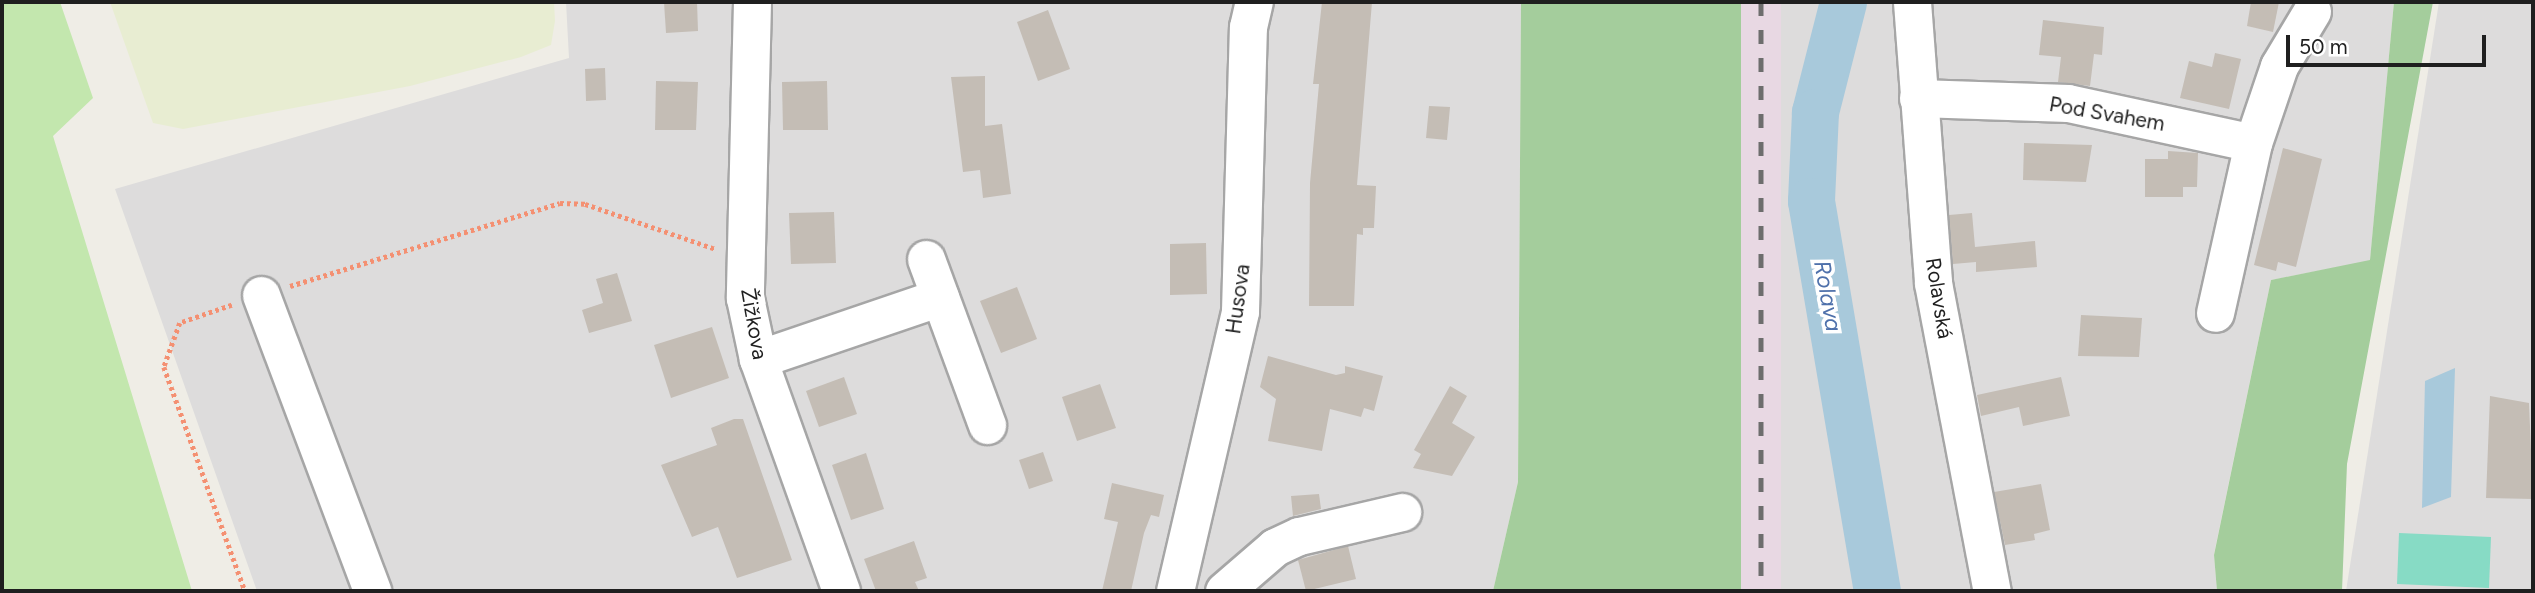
<!DOCTYPE html>
<html>
<head>
<meta charset="utf-8">
<style>
	body { margin:0 }
	#map { position:relative; width:2535px; height:593px; overflow:hidden; background:#efede6; font-family:Figtree,sans-serif }
	div>[style] { position:absolute }
	.residential>* { inset:0; background:#dddcdc }
	.industrial>* { inset:0; background:#e8d8e3 }
	.farmland>* { inset:0; background:#e8edd2 }
	.grass>* { inset:0; background:#c3e7ae }
	.forest>* { inset:0; background:#a4cd9c }
	.pitch>* { inset:0; background:#87dbc5 }
	.water>* { inset:0; background:#a8c9db }
	.river>* { height:47px; margin:-23.5px; padding:0 23.5px; transform-origin:23.5px; border-radius:23.5px; background:#a8c9db }
	.building>* { inset:0; background:#c4bdb5 }
	.path>* { height:4.5px; margin-top:-2.25px; transform-origin:0; background:repeating-linear-gradient(90deg,#f49072 0 3.5px,transparent 0 7px) }
	.roads { filter:drop-shadow(2px 0 #a6a6a6) drop-shadow(-2px 0 #a6a6a6) drop-shadow(0 2px #a6a6a6) drop-shadow(0 -2px #a6a6a6) }
	.minor>* { height:37px; margin:-18.5px; padding:0 18.5px; transform-origin:18.5px; border-radius:18.5px; background:#fff }
	.rail>* { height:5px; margin-top:-2.5px; transform-origin:0; background:repeating-linear-gradient(90deg,#6d6d6d 0 14px,transparent 0 28px) }
	span { translate:-50% -50%; white-space:nowrap; text-align:center; line-height:1.15; -webkit-text-stroke:7px #fff; paint-order:stroke }
	.street-label { font-size:21px; color:#1f1f1f }
	.water-label { font-size:23px; color:#4f71ab; font-style:italic }
	.frame { position:absolute; inset:0; border:4px solid #1f1f1f; pointer-events:none }
	.scale { position:absolute; left:2286px; top:35px; width:200px; height:32px; box-sizing:border-box; border:4px solid #1f1f1f; border-top:0; padding-left:9px; font-size:21px; line-height:24px; white-space:nowrap; color:#1f1f1f; -webkit-text-stroke:5px #fff; paint-order:stroke }
</style>
</head>
<body>
<div id="map">
	<div class="residential">
		<div style="clip-path:polygon(566px 2px,1521px 2px,1518px 482px,1493px 591px,257px 591px,115px 189px,569px 58px)"></div>
		<div style="clip-path:polygon(1781px 2px,2394px 2px,2370px 261px,2271px 280px,2214px 554px,2217px 591px,1781px 591px)"></div>
		<div style="clip-path:polygon(2439px 2px,2533px 2px,2533px 591px,2346px 591px)"></div>
	</div>
	<div class="industrial">
		<div style="clip-path:polygon(1741px 2px,1781px 2px,1781px 591px,1741px 591px)"></div>
	</div>
	<div class="farmland">
		<div style="clip-path:polygon(110px 2px,554px 2px,555px 21px,551px 45px,521px 57px,410px 86px,183px 129px,153px 123px)"></div>
	</div>
	<div class="grass">
		<div style="clip-path:polygon(2px 2px,60px 2px,93px 98px,53px 136px,192px 591px,2px 591px)"></div>
	</div>
	<div class="forest">
		<div style="clip-path:polygon(1521px 2px,1741px 2px,1741px 591px,1493px 591px,1518px 482px)"></div>
		<div style="clip-path:polygon(2394px 2px,2433px 2px,2347px 464px,2342px 591px,2217px 591px,2214px 555px,2271px 280px,2370px 260px)"></div>
	</div>
	<div class="pitch">
		<div style="clip-path:polygon(2399px 533px,2491px 537px,2489px 588px,2397px 584px)"></div>
	</div>
	<div class="water">
		<div style="clip-path:polygon(2455px 368px,2451px 497px,2422px 508px,2425px 381px)"></div>
	</div>
	<div class="river">
		<div style="left:1843px;top:2px;width:114px;rotate:104.3deg"></div>
		<div style="left:1815px;top:112px;width:89px;rotate:92.6deg"></div>
		<div style="left:1811px;top:201px;width:396px;rotate:80.4deg"></div>
	</div>
	<div class="building">
		<div style="clip-path:polygon(664px 2px,697px 2px,698px 31px,666px 33px)"></div>
		<div style="clip-path:polygon(1322px 2px,1372px 2px,1357px 185px,1376px 186px,1374px 228px,1363px 228px,1363px 235px,1357px 234px,1354px 306px,1309px 306px,1310px 183px,1319px 84px,1313px 84px)"></div>
		<div style="clip-path:polygon(2251px 2px,2279px 2px,2273px 32px,2247px 26px)"></div>
		<div style="clip-path:polygon(1048px 10px,1070px 69px,1038px 81px,1017px 22px)"></div>
		<div style="clip-path:polygon(2043px 20px,2104px 27px,2102px 55px,2094px 54px,2090px 86px,2058px 82px,2061px 57px,2039px 55px)"></div>
		<div style="clip-path:polygon(2215px 53px,2241px 59px,2229px 109px,2180px 98px,2189px 61px,2212px 67px)"></div>
		<div style="clip-path:polygon(605px 68px,606px 100px,586px 101px,585px 69px)"></div>
		<div style="clip-path:polygon(985px 76px,985px 126px,1002px 124px,1011px 194px,983px 198px,980px 170px,963px 172px,951px 77px)"></div>
		<div style="clip-path:polygon(656px 81px,698px 82px,696px 130px,655px 130px)"></div>
		<div style="clip-path:polygon(827px 81px,828px 130px,783px 130px,782px 82px)"></div>
		<div style="clip-path:polygon(1429px 106px,1450px 107px,1447px 140px,1426px 138px)"></div>
		<div style="clip-path:polygon(2024px 143px,2092px 145px,2086px 182px,2023px 180px)"></div>
		<div style="clip-path:polygon(2283px 148px,2322px 159px,2296px 267px,2278px 262px,2276px 271px,2254px 265px)"></div>
		<div style="clip-path:polygon(2168px 151px,2198px 153px,2197px 187px,2183px 187px,2183px 197px,2145px 197px,2145px 159px,2168px 159px)"></div>
		<div style="clip-path:polygon(834px 212px,836px 263px,791px 264px,789px 213px)"></div>
		<div style="clip-path:polygon(1972px 213px,1975px 247px,2035px 241px,2037px 267px,1976px 272px,1976px 262px,1953px 264px,1949px 215px)"></div>
		<div style="clip-path:polygon(1206px 243px,1207px 294px,1170px 295px,1170px 244px)"></div>
		<div style="clip-path:polygon(617px 273px,632px 321px,589px 333px,582px 310px,603px 303px,596px 279px)"></div>
		<div style="clip-path:polygon(1017px 287px,1037px 339px,1001px 353px,980px 301px)"></div>
		<div style="clip-path:polygon(2081px 315px,2142px 318px,2139px 357px,2078px 356px)"></div>
		<div style="clip-path:polygon(712px 327px,729px 378px,671px 398px,654px 345px)"></div>
		<div style="clip-path:polygon(1268px 356px,1336px 375px,1345px 373px,1345px 366px,1383px 376px,1374px 411px,1364px 408px,1361px 417px,1330px 409px,1322px 451px,1268px 441px,1276px 399px,1260px 387px)"></div>
		<div style="clip-path:polygon(844px 377px,857px 414px,819px 427px,806px 391px)"></div>
		<div style="clip-path:polygon(2061px 377px,2070px 416px,2023px 426px,2019px 407px,1981px 416px,1977px 395px)"></div>
		<div style="clip-path:polygon(1100px 384px,1116px 428px,1077px 441px,1062px 397px)"></div>
		<div style="clip-path:polygon(1450px 386px,1467px 396px,1452px 423px,1475px 437px,1452px 476px,1413px 468px,1421px 454px,1414px 450px)"></div>
		<div style="clip-path:polygon(2490px 396px,2529px 403px,2533px 499px,2486px 498px)"></div>
		<div style="clip-path:polygon(734px 419px,743px 419px,792px 560px,737px 578px,718px 527px,692px 537px,661px 465px,717px 445px,711px 428px)"></div>
		<div style="clip-path:polygon(1043px 452px,1053px 481px,1029px 489px,1019px 460px)"></div>
		<div style="clip-path:polygon(866px 453px,884px 509px,851px 520px,832px 465px)"></div>
		<div style="clip-path:polygon(1112px 483px,1164px 495px,1159px 517px,1151px 515px,1144px 533px,1131px 591px,1102px 591px,1118px 522px,1104px 519px)"></div>
		<div style="clip-path:polygon(2041px 484px,2050px 530px,2034px 534px,2035px 540px,2005px 545px,1994px 492px)"></div>
		<div style="clip-path:polygon(1319px 494px,1321px 509px,1293px 516px,1291px 496px)"></div>
		<div style="clip-path:polygon(914px 541px,927px 578px,915px 582px,919px 591px,876px 591px,864px 559px)"></div>
		<div style="clip-path:polygon(1348px 546px,1356px 579px,1306px 591px,1298px 560px)"></div>
	</div>
	<div class="path">
		<div style="left:290px;top:286px;width:282px;rotate:-17.1deg"></div>
		<div style="left:560px;top:203px;width:25px;rotate:2deg"></div>
		<div style="left:585px;top:204px;width:139px;rotate:19deg"></div>
		<div style="left:232px;top:305px;width:55px;rotate:160.9deg"></div>
		<div style="left:180px;top:323px;width:47px;rotate:110deg"></div>
		<div style="left:164px;top:367px;width:238px;rotate:70.1deg"></div>
	</div>
	<div class="roads">
		<div class="minor">
			<div style="left:752px;top:2px;width:296px;rotate:91.4deg"></div>
			<div style="left:745px;top:298px;width:62px;rotate:78deg"></div>
			<div style="left:758px;top:359px;width:246px;rotate:70.3deg"></div>
			<div style="left:1912px;top:2px;width:282px;rotate:85.7deg"></div>
			<div style="left:1933px;top:283px;width:314px;rotate:79.2deg"></div>
			<div style="left:1918px;top:98px;width:150px;rotate:1.9deg"></div>
			<div style="left:2068px;top:103px;width:189px;rotate:12.2deg"></div>
			<div style="left:2253px;top:143px;width:174px;rotate:102.6deg"></div>
			<div style="left:2253px;top:143px;width:81px;rotate:-71.3deg"></div>
			<div style="left:2279px;top:66px;width:64px;rotate:-59deg"></div>
			<div style="left:926px;top:259px;width:177px;rotate:69.8deg"></div>
			<div style="left:261px;top:295px;width:316px;rotate:69.4deg"></div>
			<div style="left:758px;top:359px;width:192px;rotate:-18.8deg"></div>
			<div style="left:1175px;top:591px;width:287px;rotate:-76.9deg"></div>
			<div style="left:1240px;top:311px;width:284px;rotate:-88.4deg"></div>
			<div style="left:1248px;top:27px;width:26px;rotate:-77deg"></div>
			<div style="left:1224px;top:591px;width:67px;rotate:-40.8deg"></div>
			<div style="left:1275px;top:547px;width:26px;rotate:-25deg"></div>
			<div style="left:1299px;top:536px;width:106px;rotate:-13.1deg"></div>
		</div>
	</div>
	<div class="rail">
		<div style="left:1761px;top:2px;width:589px;rotate:90deg"></div>
	</div>
	<div class="street-label">
		<span style="left:2107px;top:114px;rotate:10deg">Pod Svahem</span>
		<span style="left:1939px;top:298px;rotate:81deg">Rolavská</span>
		<span style="left:1238px;top:299px;rotate:-82deg">Husova</span>
		<span style="left:754px;top:324px;rotate:80deg">Žižkova</span>
	</div>
	<div class="water-label">
		<span style="left:1828px;top:296px;rotate:80deg">Rolava</span>
	</div>
	<div class="frame"></div>
	<div class="scale">50 m</div>
</div>
</body>
</html>
